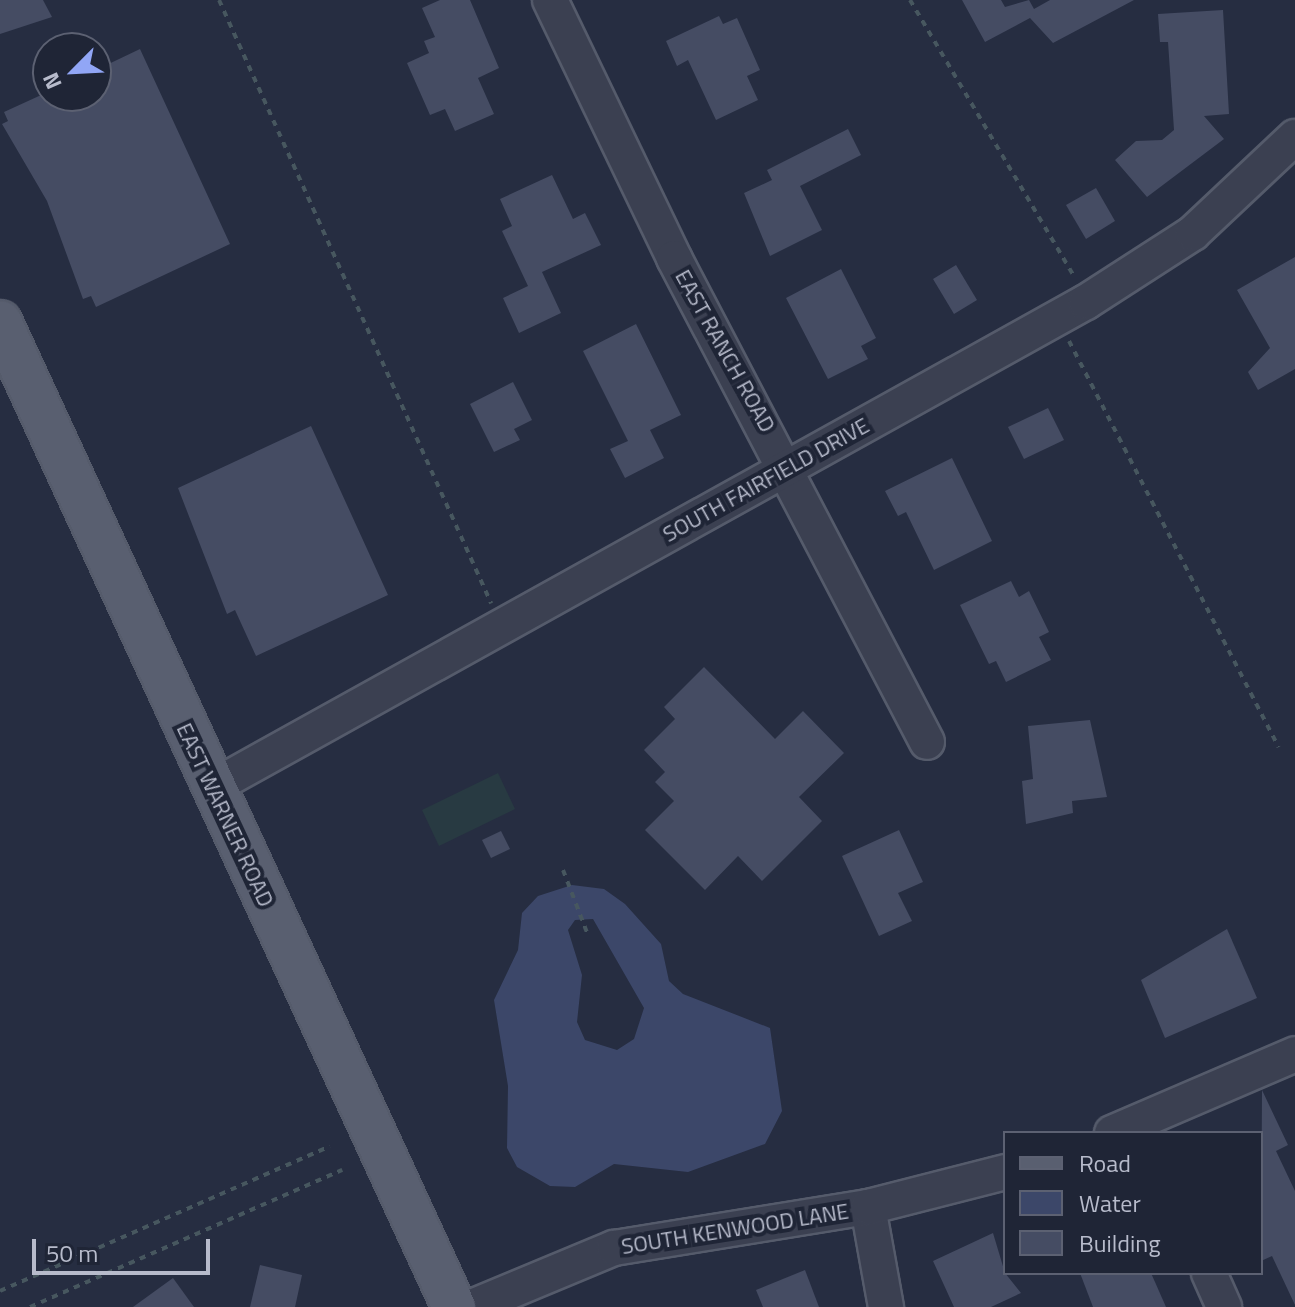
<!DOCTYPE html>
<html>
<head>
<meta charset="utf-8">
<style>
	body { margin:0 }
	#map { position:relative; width:1295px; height:1307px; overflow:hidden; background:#262d41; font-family:"Titillium Web",sans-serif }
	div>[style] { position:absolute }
	.green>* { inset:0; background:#283a42 }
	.water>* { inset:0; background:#3c4769 }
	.building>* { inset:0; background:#454c63 }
	.path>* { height:4px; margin-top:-2px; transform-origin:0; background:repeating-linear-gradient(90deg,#47575f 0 6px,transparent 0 12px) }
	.roads { filter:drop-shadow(2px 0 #555b6b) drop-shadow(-2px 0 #555b6b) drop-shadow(0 2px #555b6b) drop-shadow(0 -2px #555b6b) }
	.minor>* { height:34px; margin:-17px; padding:0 17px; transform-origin:17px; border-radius:17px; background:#3b4051 }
	.major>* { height:42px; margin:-21px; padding:0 21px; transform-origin:21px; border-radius:21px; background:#595f70 }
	span { translate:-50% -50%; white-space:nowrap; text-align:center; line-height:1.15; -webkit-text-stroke:8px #1f2536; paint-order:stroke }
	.street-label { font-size:22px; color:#b7bbcb }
	.legend { position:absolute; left:1003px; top:1131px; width:260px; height:144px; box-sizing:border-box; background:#1f2536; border:2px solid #5c6172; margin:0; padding:10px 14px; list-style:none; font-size:24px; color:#b7bbcb }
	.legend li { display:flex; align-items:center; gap:16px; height:40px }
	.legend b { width:40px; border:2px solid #5c6172 }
	.north { position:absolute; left:32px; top:32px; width:80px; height:80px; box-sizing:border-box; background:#1f2536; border:2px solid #5c6172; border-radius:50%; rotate:246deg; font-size:22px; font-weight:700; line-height:32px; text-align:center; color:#b7bbcb }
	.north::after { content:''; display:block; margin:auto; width:28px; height:36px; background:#91a6f6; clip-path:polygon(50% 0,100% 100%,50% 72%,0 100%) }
	.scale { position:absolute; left:32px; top:1239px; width:178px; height:36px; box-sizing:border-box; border:4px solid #b7bbcb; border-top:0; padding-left:10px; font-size:24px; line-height:28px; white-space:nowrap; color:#b7bbcb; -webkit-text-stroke:6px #1f2536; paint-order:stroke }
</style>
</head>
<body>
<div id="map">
	<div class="green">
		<div style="clip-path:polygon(498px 773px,515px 809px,439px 846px,422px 810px)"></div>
	</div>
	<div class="water">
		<div style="clip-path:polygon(evenodd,572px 885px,604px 889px,625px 904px,661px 944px,669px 981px,683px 994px,770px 1028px,782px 1111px,765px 1144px,688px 1172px,614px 1164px,575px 1187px,550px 1186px,517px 1167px,507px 1148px,508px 1086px,494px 1000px,518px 950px,522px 913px,538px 896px,572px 885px,593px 919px,644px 1008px,634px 1039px,617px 1050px,585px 1040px,577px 1022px,582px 975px,568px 930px,575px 920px,593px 919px)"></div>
	</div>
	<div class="building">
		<div style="clip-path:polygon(0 0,43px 0,52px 17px,0 34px)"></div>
		<div style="clip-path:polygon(440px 0,470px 0,499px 68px,478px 78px,494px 114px,455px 131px,445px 109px,430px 115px,407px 63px,429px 53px,424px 41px,435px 37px,422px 8px)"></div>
		<div style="clip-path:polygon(962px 0,1001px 0,1005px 7px,1029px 0,1034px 9px,1050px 0,1134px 0,1053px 43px,1030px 18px,985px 42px)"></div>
		<div style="clip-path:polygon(1223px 10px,1229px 114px,1204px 116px,1224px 139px,1147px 197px,1115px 160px,1136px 141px,1162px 140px,1174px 130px,1168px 42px,1160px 42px,1158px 14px)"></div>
		<div style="clip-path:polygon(719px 16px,723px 24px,737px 18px,760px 70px,747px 76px,758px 100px,716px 120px,688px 60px,677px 66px,666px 41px)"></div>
		<div style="clip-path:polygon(140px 49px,230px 244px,96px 307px,91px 296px,83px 299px,47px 201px,2px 124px,8px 121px,4px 112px,39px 96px,96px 96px,96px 70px)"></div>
		<div style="clip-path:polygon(848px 129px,861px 155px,800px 186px,822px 230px,770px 256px,744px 193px,772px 180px,767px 170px)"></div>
		<div style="clip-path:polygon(552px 175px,573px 219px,585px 213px,601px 245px,542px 272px,561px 313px,519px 333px,503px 298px,528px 286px,502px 231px,512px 226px,500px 199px)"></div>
		<div style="clip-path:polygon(1096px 188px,1115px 221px,1086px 239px,1066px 205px)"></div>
		<div style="clip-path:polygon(1295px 257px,1295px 369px,1258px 390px,1248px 372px,1270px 348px,1237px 290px)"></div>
		<div style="clip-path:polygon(956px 265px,977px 300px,954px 314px,933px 279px)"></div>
		<div style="clip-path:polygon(841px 269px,876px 338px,861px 346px,868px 359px,828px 379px,786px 298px)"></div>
		<div style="clip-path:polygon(636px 324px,681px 415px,650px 430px,664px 458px,625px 478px,610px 449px,628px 441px,583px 351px)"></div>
		<div style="clip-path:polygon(513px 382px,532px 420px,514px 429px,520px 440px,494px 452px,470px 404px)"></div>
		<div style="clip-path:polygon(1048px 408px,1064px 440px,1024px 459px,1008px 427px)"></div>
		<div style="clip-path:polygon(311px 426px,388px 595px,256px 656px,235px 610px,227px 614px,178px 488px)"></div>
		<div style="clip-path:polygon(952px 458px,992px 541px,934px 570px,906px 512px,898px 516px,885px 491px)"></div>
		<div style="clip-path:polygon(1011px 581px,1019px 597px,1029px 591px,1049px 632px,1039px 637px,1051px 660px,1006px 682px,996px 661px,989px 664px,960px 605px)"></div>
		<div style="clip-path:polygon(704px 667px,775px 739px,803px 711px,844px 753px,799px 797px,822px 821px,762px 881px,738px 856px,705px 890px,645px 830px,674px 801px,655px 782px,665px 772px,644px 750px,675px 719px,664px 707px)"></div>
		<div style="clip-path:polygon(1090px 720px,1107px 797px,1072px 801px,1073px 813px,1026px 824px,1022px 781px,1033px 779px,1028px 726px)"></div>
		<div style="clip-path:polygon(899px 830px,923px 882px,898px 893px,912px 921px,879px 936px,842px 856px)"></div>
		<div style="clip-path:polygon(501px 831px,510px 849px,491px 858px,482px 840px)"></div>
		<div style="clip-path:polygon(1227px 929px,1257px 998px,1165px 1038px,1141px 980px)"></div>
		<div style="clip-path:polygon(1262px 1090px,1288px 1145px,1276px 1151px,1295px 1191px,1295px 1305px,1272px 1256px,1261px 1261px)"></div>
		<div style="clip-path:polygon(993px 1233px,1005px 1273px,1021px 1293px,991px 1307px,954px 1307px,933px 1261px)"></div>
		<div style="clip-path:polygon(260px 1265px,302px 1275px,295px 1307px,250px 1307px)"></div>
		<div style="clip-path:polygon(805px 1270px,819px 1307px,763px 1307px,756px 1290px)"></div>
		<div style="clip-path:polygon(1080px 1273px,1151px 1273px,1166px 1307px,1093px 1307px)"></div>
		<div style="clip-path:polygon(173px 1278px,194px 1307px,133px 1307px)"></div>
	</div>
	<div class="path">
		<div style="left:219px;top:0;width:662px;rotate:65.72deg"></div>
		<div style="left:910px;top:0;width:323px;rotate:59.3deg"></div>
		<div style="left:1069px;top:341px;width:457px;rotate:62.7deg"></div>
		<div style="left:563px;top:870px;width:70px;rotate:69deg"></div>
		<div style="left:0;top:1291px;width:360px;rotate:-23.7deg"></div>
		<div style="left:30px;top:1307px;width:341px;rotate:-23.7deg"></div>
	</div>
	<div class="roads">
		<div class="minor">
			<div style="left:550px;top:0;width:286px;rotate:64.3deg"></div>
			<div style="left:674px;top:258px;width:546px;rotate:62.4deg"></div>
			<div style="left:211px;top:788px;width:1001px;rotate:-29.05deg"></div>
			<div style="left:1086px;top:302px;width:127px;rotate:-32.8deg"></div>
			<div style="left:1193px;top:233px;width:140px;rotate:-43.3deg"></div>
			<div style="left:1112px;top:1133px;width:199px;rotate:-23.3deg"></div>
			<div style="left:868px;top:1207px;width:102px;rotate:79.8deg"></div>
			<div style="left:1209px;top:1273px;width:37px;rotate:66deg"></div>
			<div style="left:472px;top:1307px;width:154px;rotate:-22.6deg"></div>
			<div style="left:614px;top:1248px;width:257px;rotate:-9.2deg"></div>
			<div style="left:868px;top:1207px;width:141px;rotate:-14.3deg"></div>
		</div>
		<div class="major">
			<div style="left:0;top:322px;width:1085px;rotate:65.25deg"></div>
		</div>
	</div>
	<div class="street-label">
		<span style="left:725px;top:351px;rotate:61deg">EAST RANCH ROAD</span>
		<span style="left:766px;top:480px;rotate:-29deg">SOUTH FAIRFIELD DRIVE</span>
		<span style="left:225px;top:815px;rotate:65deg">EAST WARNER ROAD</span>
		<span style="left:735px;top:1229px;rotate:-9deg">SOUTH KENWOOD LANE</span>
	</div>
	<ul class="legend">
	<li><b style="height:10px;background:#595f70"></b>Road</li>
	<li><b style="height:22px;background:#3c4769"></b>Water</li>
	<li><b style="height:22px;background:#454c63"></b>Building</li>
	</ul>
	<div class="north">N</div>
	<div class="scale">50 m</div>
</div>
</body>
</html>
